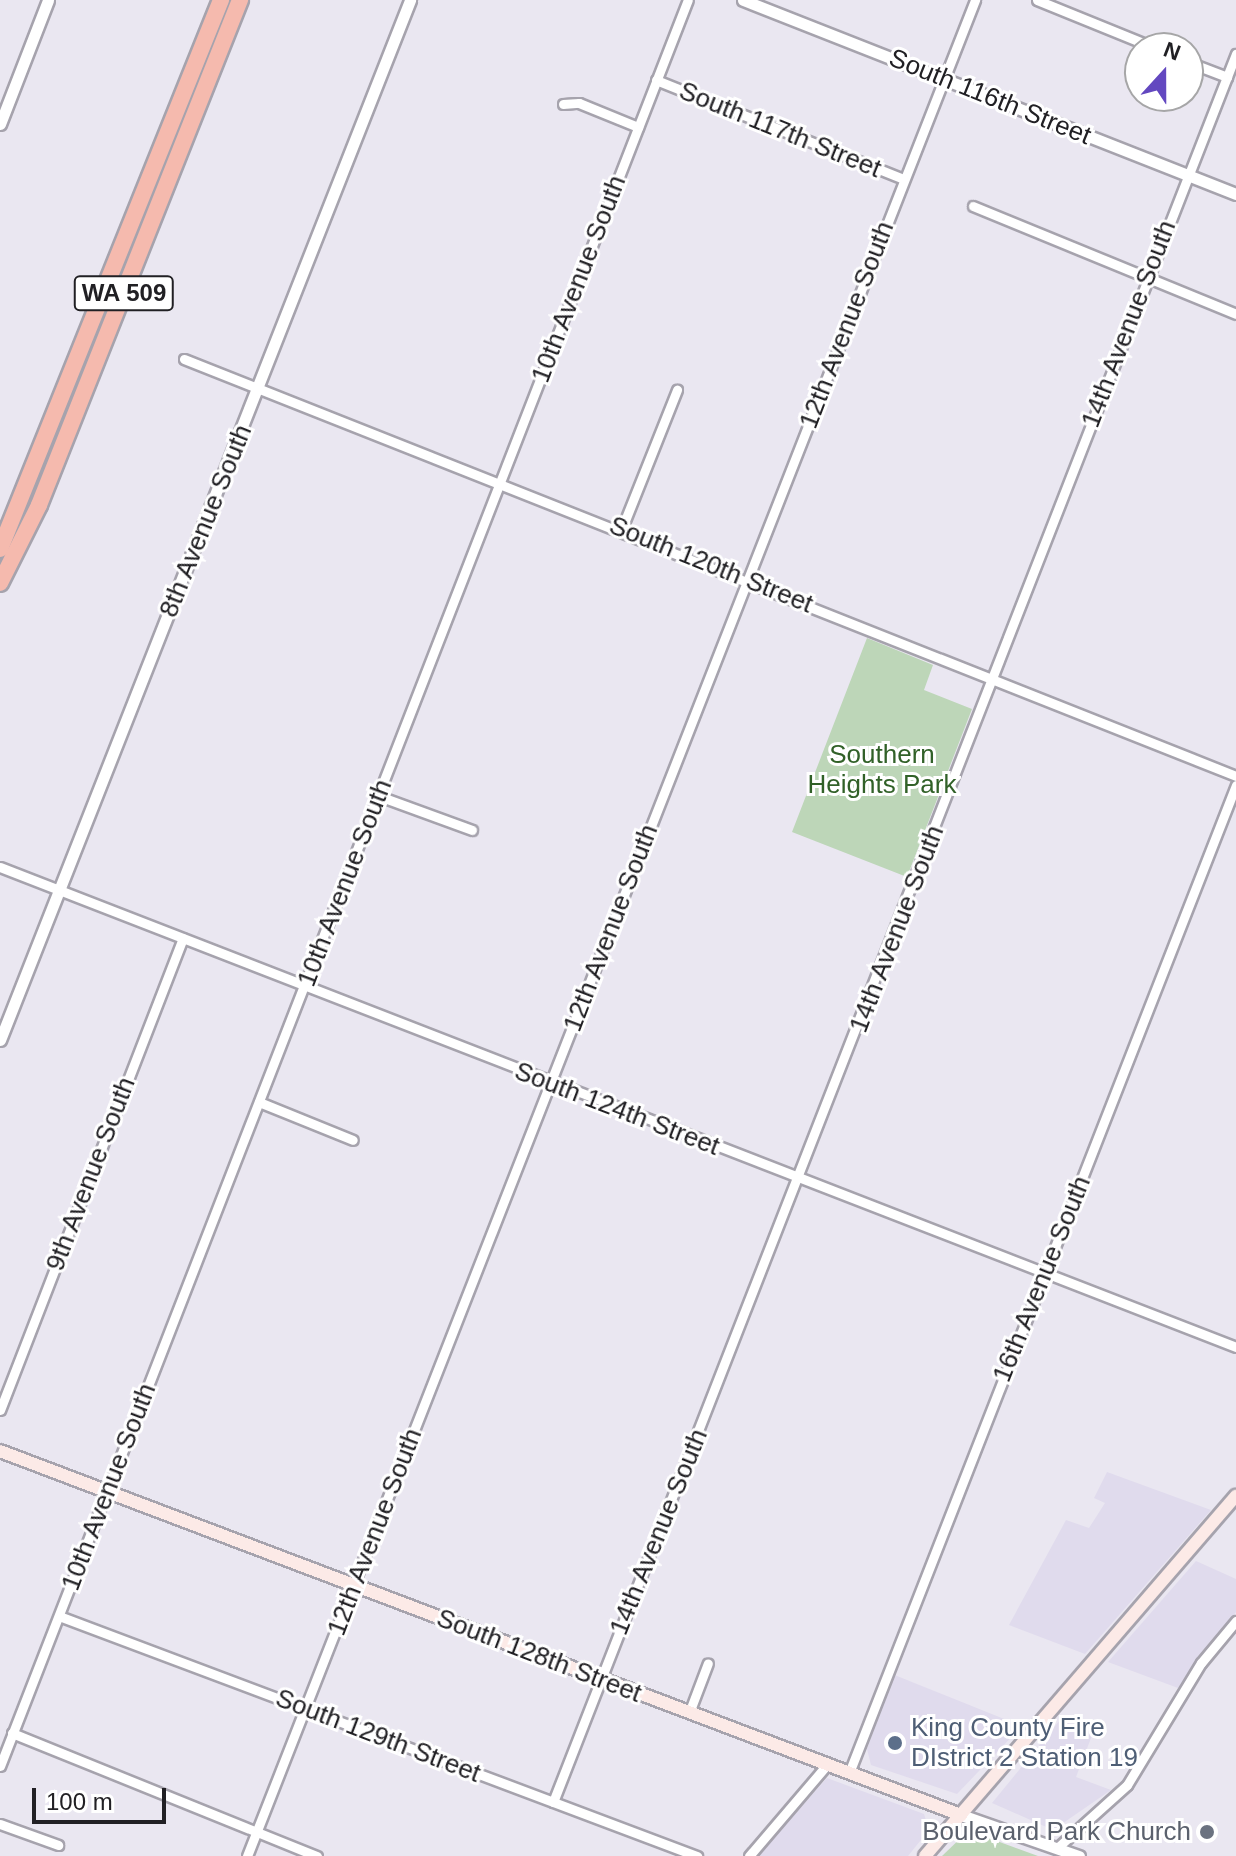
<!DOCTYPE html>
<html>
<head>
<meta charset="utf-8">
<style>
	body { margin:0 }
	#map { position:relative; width:1236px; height:1856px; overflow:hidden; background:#eae7f1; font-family:Arial,sans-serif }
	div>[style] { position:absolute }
	.built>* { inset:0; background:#e0dbed }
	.green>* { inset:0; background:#bdd6b8 }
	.roads { filter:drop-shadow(2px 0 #a6a3ad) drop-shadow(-2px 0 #a6a3ad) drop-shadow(0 2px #a6a3ad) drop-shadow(0 -2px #a6a3ad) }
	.minor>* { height:9px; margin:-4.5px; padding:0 4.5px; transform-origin:4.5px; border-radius:4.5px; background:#fff }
	.tertiary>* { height:11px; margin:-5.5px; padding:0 5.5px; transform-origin:5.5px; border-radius:5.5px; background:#fff }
	.secondary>* { height:12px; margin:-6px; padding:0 6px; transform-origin:6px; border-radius:6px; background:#fceae7 }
	.motorway>* { height:16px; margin:-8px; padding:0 8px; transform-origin:8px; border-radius:8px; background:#f5baae }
	.dots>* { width:22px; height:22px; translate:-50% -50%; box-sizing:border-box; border:4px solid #fff; border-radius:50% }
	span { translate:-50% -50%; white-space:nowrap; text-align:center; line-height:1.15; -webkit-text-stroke:6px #fff; paint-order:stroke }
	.shield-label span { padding:2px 6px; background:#fff; border:2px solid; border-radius:6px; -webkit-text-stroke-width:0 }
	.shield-label { font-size:24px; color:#212024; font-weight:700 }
	.street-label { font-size:26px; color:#212024 }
	.park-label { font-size:26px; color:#316128 }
	.service-label { font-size:26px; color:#4e5e75 }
	.left { translate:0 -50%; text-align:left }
	.worship-label { font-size:26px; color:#5b616d }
	.right { translate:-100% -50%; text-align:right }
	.north { position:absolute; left:1124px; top:32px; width:80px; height:80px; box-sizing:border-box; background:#fff; border:2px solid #a6a6a7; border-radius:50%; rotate:21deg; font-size:22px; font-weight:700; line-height:32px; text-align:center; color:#212024 }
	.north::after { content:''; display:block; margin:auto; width:28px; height:36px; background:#6348c0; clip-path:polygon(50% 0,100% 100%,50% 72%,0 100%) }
	.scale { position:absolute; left:32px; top:1788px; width:134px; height:36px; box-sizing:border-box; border:4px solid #212024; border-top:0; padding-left:10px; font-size:24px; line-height:28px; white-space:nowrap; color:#212024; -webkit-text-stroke:6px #fff; paint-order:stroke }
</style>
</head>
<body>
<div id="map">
	<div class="built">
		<div style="clip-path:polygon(1107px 1472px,1211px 1510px,1085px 1654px,1009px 1625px,1066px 1520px,1089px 1528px,1105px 1503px,1094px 1498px)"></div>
		<div style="clip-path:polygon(1196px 1561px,1236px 1579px,1236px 1612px,1178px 1688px,1108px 1662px)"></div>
		<div style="clip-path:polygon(892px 1674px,1022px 1726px,957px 1794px,871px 1765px,867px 1749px)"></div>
		<div style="clip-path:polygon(1060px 1720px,1093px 1733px,1076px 1777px,1111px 1790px,1053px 1830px,992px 1803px)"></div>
		<div style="clip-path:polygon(827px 1778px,924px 1814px,929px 1830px,908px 1856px,757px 1856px)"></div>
	</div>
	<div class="green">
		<div style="clip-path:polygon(867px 638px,933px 665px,924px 690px,972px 709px,907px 877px,792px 832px)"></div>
		<div style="clip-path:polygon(966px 1833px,975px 1833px,1038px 1856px,942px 1856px)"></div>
	</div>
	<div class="roads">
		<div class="minor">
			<div style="left:1037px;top:0;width:127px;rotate:22.1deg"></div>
			<div style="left:1188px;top:62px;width:42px;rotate:21deg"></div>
			<div style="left:656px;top:80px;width:267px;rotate:21.8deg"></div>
			<div style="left:563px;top:104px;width:16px;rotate:-4deg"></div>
			<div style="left:579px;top:103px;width:64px;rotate:22.1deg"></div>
			<div style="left:973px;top:206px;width:284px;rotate:22.3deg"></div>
			<div style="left:184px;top:359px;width:1132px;rotate:21.62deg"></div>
			<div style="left:622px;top:528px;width:149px;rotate:-68.3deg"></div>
			<div style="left:379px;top:796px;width:99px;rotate:20.1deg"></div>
			<div style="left:0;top:867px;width:1326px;rotate:21.22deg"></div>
			<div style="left:259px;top:1102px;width:101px;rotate:22deg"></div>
			<div style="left:0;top:1410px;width:506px;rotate:-68.81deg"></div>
			<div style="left:59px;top:1616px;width:682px;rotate:20.62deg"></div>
			<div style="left:689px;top:1713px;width:53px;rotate:-69.2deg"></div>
			<div style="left:12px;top:1733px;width:329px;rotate:22deg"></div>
			<div style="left:0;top:1766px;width:1895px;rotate:-68.72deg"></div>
			<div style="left:849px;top:1773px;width:1061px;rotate:-68.61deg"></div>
			<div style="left:553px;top:1802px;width:1877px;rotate:-68.66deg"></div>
			<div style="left:0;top:1824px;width:62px;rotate:19.9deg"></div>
			<div style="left:1057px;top:1848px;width:94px;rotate:-42deg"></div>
			<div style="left:1127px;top:1785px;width:143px;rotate:-58.8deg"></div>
			<div style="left:1201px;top:1663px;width:55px;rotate:-50.2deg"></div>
			<div style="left:247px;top:1856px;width:1994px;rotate:-68.58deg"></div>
			<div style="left:749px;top:1856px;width:118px;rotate:-49.5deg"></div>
		</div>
		<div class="tertiary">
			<div style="left:743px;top:0;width:530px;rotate:21.48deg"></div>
			<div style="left:0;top:124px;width:133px;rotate:-68.8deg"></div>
			<div style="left:0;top:1040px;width:1118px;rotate:-68.48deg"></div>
			<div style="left:961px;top:1815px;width:125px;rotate:19.2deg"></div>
		</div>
		<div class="secondary">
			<div style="left:0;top:1451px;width:1028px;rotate:20.75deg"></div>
			<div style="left:925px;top:1856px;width:476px;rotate:-49.2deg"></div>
		</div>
		<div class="motorway">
			<div style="left:0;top:549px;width:592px;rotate:-68.07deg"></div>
			<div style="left:0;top:583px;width:87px;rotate:-63.4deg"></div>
			<div style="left:39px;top:505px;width:544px;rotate:-68.3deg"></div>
		</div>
	</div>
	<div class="dots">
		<div style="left:895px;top:1743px;background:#5c6f8a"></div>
		<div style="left:1207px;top:1832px;background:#6b7280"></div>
	</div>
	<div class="shield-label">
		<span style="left:124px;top:293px">WA 509</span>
	</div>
	<div class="street-label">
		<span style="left:990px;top:97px;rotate:22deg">South 116th Street</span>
		<span style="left:780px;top:130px;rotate:22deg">South 117th Street</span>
		<span style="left:579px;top:279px;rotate:-69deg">10th Avenue South</span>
		<span style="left:1129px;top:324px;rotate:-69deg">14th Avenue South</span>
		<span style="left:847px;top:325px;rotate:-69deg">12th Avenue South</span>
		<span style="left:206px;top:521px;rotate:-68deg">8th Avenue South</span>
		<span style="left:711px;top:565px;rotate:22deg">South 120th Street</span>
		<span style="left:345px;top:883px;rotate:-69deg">10th Avenue South</span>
		<span style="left:611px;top:928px;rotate:-69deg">12th Avenue South</span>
		<span style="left:897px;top:929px;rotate:-69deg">14th Avenue South</span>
		<span style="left:617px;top:1109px;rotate:21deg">South 124th Street</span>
		<span style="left:91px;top:1174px;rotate:-69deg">9th Avenue South</span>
		<span style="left:1042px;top:1279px;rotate:-68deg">16th Avenue South</span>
		<span style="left:109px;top:1487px;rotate:-69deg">10th Avenue South</span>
		<span style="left:375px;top:1532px;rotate:-69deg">12th Avenue South</span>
		<span style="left:659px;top:1532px;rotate:-68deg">14th Avenue South</span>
		<span style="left:539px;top:1656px;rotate:21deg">South 128th Street</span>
		<span style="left:378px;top:1736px;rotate:21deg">South 129th Street</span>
	</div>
	<div class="park-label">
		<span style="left:882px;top:770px">Southern<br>Heights Park</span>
	</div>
	<div class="service-label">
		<span class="left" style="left:911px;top:1743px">King County Fire<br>DIstrict 2 Station 19</span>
	</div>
	<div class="worship-label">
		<span class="right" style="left:1191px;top:1832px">Boulevard Park Church</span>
	</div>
	<div class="north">N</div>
	<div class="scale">100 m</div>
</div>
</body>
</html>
